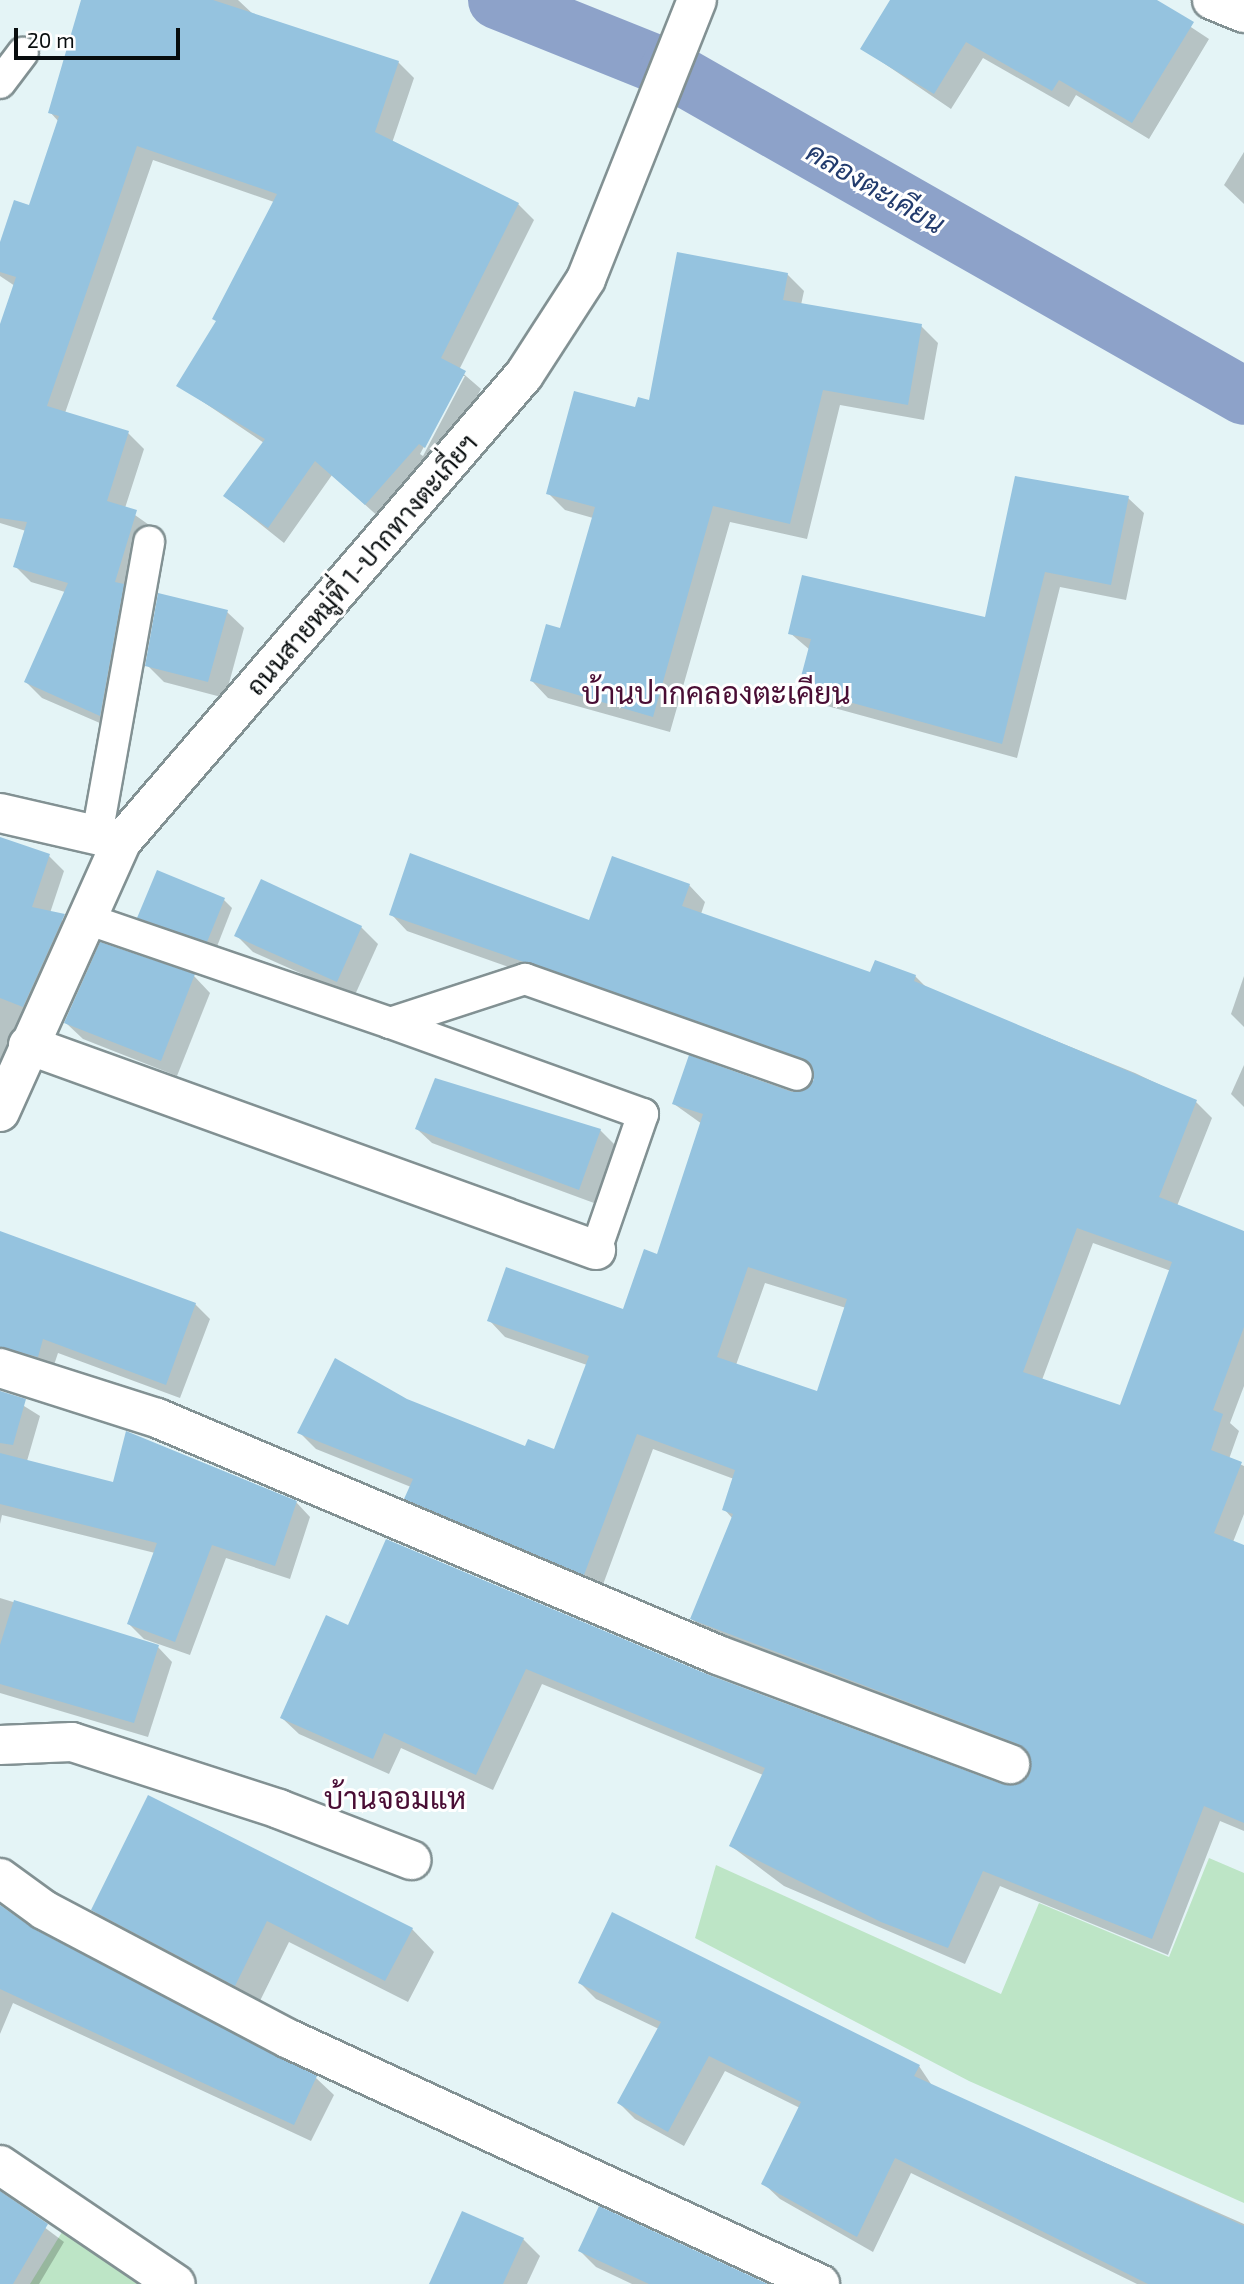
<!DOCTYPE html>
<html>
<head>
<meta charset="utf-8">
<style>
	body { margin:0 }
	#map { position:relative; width:1244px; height:2284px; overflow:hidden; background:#e4f4f6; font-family:"Exo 2",Sarabun,sans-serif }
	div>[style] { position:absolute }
	.green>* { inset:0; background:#bde5c6 }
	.shadow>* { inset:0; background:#0003 }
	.canal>* { height:58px; margin:-29px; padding:0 29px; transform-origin:29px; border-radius:29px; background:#8da2c9 }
	.building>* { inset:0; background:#95c3df }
	.roads { filter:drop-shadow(2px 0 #829193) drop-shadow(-2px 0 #829193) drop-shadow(0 2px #829193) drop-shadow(0 -2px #829193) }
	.lane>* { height:30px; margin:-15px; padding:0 15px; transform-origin:15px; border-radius:15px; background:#fff }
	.street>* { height:38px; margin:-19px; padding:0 19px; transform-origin:19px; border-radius:19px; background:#fff }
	span { translate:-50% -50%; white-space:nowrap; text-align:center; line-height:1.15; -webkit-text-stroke:6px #fff; paint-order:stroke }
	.street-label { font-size:26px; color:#080d0e }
	.water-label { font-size:28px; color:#223b6d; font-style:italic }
	.quarter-label { font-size:30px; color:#490d34 }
	.scale { position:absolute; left:14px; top:28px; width:166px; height:32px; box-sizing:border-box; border:4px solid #080d0e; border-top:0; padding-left:9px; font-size:21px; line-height:24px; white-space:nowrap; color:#080d0e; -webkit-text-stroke:5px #fff; paint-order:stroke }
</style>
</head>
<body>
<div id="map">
	<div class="green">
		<div style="clip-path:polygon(1209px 1858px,1244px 1873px,1244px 2203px,969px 2081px,695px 1938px,716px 1865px,1001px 1994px,1039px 1903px,1169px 1957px)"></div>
		<div style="clip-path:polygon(67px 2224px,155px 2284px,30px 2284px)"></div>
	</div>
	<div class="shadow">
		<div style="clip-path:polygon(evenodd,83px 0,238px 0,254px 15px,398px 62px,414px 78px,392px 143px,518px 204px,534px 220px,459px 370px,481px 389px,442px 462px,381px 519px,332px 475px,284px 543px,225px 496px,264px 443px,178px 385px,218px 322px,274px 202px,153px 160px,65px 413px,128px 433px,144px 449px,125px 508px,152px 527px,132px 595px,116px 730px,42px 698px,26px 682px,65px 592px,31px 582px,15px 566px,26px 531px,0 523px,0 329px,15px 286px,0 276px,0 247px,30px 207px,59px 122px,50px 112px,83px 0,462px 376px,465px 376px,423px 456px,420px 454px,462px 376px)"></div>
		<div style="clip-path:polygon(892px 0,1150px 0,1209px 39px,1149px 139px,1076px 95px,1069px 107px,983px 58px,951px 109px,863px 49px)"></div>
		<div style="clip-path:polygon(1244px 152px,1244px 204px,1224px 185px)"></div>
		<div style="clip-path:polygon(787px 274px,804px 291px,801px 305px,921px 326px,938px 343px,924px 420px,840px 405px,807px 539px,730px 522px,670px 732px,548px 698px,532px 681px,561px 630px,593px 518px,565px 510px,548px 493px)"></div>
		<div style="clip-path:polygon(1128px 498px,1144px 513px,1126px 600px,1060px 587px,1017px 758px,816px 703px,800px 688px,810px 650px,790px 633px,986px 619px)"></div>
		<div style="clip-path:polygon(227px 612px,244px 628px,225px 698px,164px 682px,147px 665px)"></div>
		<div style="clip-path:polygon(49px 856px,64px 871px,50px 913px,79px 931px,0 1093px,0 858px)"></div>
		<div style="clip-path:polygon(evenodd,689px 885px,705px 902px,701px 914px,871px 974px,915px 976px,928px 989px,1135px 1073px,1196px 1102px,1212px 1118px,1177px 1206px,1244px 1233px,1244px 1386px,1230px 1423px,1239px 1431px,1229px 1459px,1244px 1466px,1244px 1514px,1233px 1542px,1244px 1546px,1244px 1831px,1220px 1821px,1168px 1955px,1000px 1886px,965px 1964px,784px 1886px,731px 1846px,763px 1775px,542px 1684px,493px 1790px,401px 1748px,389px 1774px,299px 1734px,282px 1718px,349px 1627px,710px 1677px,1002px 1786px,1026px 1782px,1032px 1758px,708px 1635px,692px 1619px,733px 1519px,724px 1509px,734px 1479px,653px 1449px,601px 1590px,422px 1515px,406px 1498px,411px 1487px,316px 1449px,299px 1432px,407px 1400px,526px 1448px,555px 1451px,587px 1365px,505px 1337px,489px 1320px,624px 1311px,658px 1256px,702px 1124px,674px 1104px,690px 1057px,800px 1094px,815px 1082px,814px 1075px,407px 931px,391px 914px,590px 922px,689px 885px,1093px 1243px,1171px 1271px,1121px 1407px,1042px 1380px,1093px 1243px,689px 885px,765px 1283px,846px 1308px,818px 1393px,736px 1365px,765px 1283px)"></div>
		<div style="clip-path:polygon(224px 900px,232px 908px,216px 949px,139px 917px)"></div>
		<div style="clip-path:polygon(361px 927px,378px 944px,354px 997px,253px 952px,236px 935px)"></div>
		<div style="clip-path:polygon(194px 976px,210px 993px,177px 1076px,83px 1039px,66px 1023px)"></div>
		<div style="clip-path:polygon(1244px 976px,1244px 1027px,1231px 1014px)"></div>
		<div style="clip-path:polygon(1244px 1065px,1244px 1107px,1231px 1094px)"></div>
		<div style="clip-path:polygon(417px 1129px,600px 1130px,615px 1145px,594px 1203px,432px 1143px)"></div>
		<div style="clip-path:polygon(0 1233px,195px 1304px,210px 1319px,180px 1398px,58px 1353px,52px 1371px,0 1367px)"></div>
		<div style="clip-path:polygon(0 1391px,40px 1416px,27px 1461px,114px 1485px,296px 1502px,310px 1517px,290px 1579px,226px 1558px,190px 1655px,144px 1639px,129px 1624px,155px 1553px,2px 1515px,0 1524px)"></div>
		<div style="clip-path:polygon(0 1598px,157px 1646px,172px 1662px,148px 1737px,0 1693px)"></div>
		<div style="clip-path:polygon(0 1907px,33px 1931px,316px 2078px,334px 2095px,311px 2141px,13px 2003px,0 2034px)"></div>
		<div style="clip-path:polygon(93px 1910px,412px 1929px,434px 1952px,408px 2002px,289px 1942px,257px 2007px,116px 1932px)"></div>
		<div style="clip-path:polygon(580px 1983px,919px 2066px,933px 2087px,1244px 2224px,1244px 2284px,1137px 2284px,911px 2173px,873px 2252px,780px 2199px,763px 2183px,800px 2108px,725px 2071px,684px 2146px,635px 2119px,619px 2103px,659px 2029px,596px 1999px)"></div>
		<div style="clip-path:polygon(0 2194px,64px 2242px,39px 2284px,0 2284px)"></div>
		<div style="clip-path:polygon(523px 2239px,540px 2256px,527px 2284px,431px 2284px)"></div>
		<div style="clip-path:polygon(580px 2251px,760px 2284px,632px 2284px,596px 2267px)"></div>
	</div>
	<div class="canal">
		<div style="left:497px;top:0;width:185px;rotate:21.9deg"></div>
		<div style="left:669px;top:69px;width:661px;rotate:29.63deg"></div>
	</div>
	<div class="building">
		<div style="clip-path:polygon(81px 0,213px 0,399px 61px,375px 132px,519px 203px,441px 358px,466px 371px,425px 448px,419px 444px,365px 505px,315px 461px,268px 528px,223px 496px,265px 439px,176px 386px,216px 321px,212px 319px,277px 194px,137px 146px,47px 406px,129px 431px,107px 501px,137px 510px,115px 582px,124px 584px,100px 716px,24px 682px,68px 583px,13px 567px,27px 522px,0 518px,0 324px,16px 277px,0 272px,0 242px,14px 200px,29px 205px,59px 116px,48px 113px)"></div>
		<div style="clip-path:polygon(890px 0,1157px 0,1194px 22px,1132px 123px,1059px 80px,1052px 91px,966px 42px,934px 94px,860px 49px)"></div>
		<div style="clip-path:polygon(677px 252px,788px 273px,783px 300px,922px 324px,908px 405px,823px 390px,790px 524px,713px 506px,653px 717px,530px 681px,546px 624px,560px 628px,595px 507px,546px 494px,574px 391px,635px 407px,638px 397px,649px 400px)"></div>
		<div style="clip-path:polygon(1015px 476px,1129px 496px,1111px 585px,1045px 572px,1002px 744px,798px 688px,811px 639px,788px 634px,802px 575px,985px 617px)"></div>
		<div style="clip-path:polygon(158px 593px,228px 610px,208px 682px,145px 666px)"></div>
		<div style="clip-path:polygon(0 837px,50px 854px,32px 907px,65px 914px,23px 1007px,0 998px)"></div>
		<div style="clip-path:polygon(evenodd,410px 853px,589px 920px,612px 856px,690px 884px,682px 906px,870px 972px,875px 960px,916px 975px,914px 981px,1197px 1100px,1159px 1197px,1244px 1231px,1244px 1327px,1213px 1410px,1223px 1414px,1211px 1450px,1242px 1462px,1214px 1533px,1244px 1545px,1244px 1823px,1204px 1806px,1152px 1939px,983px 1871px,948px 1948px,881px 1922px,729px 1846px,765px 1768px,526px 1669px,476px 1775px,384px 1733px,373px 1759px,280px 1718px,326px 1615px,348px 1625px,386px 1539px,709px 1675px,1002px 1784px,1023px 1781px,1031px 1771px,1027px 1751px,1018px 1744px,690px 1619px,733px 1514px,722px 1510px,735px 1470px,637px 1434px,584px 1575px,404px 1499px,413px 1479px,297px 1433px,335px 1358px,407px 1399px,525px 1446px,528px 1439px,554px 1449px,589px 1356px,487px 1321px,506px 1267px,623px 1309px,644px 1249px,657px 1254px,703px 1114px,672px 1104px,689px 1055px,792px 1092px,814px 1080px,803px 1059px,389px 915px,410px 853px,1077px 1228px,1172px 1262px,1120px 1405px,1023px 1372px,1077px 1228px,410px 853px,748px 1267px,847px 1299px,817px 1391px,717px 1357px,748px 1267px)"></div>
		<div style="clip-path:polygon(157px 870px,225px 898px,207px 942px,137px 918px)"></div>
		<div style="clip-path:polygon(261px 879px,362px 926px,337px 982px,234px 936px)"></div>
		<div style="clip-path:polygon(100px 942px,195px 974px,161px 1061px,64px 1023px)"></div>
		<div style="clip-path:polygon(435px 1078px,601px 1129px,579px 1190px,415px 1129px)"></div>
		<div style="clip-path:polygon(0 1231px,196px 1303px,166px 1385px,43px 1339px,38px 1357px,0 1347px)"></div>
		<div style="clip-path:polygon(0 1391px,26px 1399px,13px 1445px,0 1443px)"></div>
		<div style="clip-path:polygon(126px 1431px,297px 1501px,275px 1566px,212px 1545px,175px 1642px,127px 1624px,157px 1543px,0 1504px,0 1453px,113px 1482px)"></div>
		<div style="clip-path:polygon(14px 1600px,159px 1645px,134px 1723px,0 1684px,0 1645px)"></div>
		<div style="clip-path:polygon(148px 1795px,413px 1928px,385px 1981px,267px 1921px,235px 1986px,91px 1910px)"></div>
		<div style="clip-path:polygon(0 1905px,34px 1929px,317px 2076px,294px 2125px,0 1989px)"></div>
		<div style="clip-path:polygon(612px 1912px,920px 2065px,914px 2076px,1244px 2226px,1244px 2284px,1148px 2284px,895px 2158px,857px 2237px,761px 2184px,801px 2102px,709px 2056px,668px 2132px,617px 2103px,661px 2022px,578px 1983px)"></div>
		<div style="clip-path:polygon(0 2191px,48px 2224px,13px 2284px,0 2284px)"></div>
		<div style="clip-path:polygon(599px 2206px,768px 2284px,649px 2284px,578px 2251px)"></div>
		<div style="clip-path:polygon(462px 2211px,524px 2238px,503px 2284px,429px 2284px)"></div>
	</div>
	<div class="roads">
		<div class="lane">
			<div style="left:0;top:83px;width:38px;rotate:-53deg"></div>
			<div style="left:97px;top:835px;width:298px;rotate:-79.9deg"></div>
			<div style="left:84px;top:918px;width:324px;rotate:18.9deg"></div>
			<div style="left:390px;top:1023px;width:142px;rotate:-18.1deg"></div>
			<div style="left:525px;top:979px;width:288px;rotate:19.4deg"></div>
			<div style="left:390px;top:1023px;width:269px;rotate:19.8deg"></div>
			<div style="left:643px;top:1114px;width:144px;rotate:109.1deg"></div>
		</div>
		<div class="street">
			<div style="left:1212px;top:0;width:35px;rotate:22deg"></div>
			<div style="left:0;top:813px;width:125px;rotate:12.9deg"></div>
			<div style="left:28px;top:1045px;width:604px;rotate:19.85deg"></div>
			<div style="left:0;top:1112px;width:297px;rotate:-65.8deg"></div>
			<div style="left:122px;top:841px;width:615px;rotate:-49.22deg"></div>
			<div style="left:524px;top:375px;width:114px;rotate:-57.1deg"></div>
			<div style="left:586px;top:279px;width:300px;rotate:-68.3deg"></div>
			<div style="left:0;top:1368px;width:165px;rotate:17.7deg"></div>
			<div style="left:157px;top:1418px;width:609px;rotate:22.9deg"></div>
			<div style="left:718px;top:1655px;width:312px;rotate:20.5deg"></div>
			<div style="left:0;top:1745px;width:72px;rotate:-2.4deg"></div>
			<div style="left:72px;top:1742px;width:218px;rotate:17.9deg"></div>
			<div style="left:279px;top:1809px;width:142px;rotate:21.1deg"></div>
			<div style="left:0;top:1878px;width:54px;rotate:36deg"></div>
			<div style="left:44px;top:1910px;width:277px;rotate:27.8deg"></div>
			<div style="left:289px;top:2039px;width:585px;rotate:24.77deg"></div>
			<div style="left:0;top:2165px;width:212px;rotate:34.1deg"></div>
		</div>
	</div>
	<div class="street-label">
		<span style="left:361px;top:564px;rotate:-49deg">ถนนสายหมู่ที่ 1-ปากทางตะเกี่ยฯ</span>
	</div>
	<div class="water-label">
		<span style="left:876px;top:187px;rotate:30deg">คลองตะเคียน</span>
	</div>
	<div class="quarter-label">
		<span style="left:716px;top:692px">บ้านปากคลองตะเคียน</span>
		<span style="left:395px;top:1797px">บ้านจอมแห</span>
	</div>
	<div class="scale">20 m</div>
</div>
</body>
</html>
